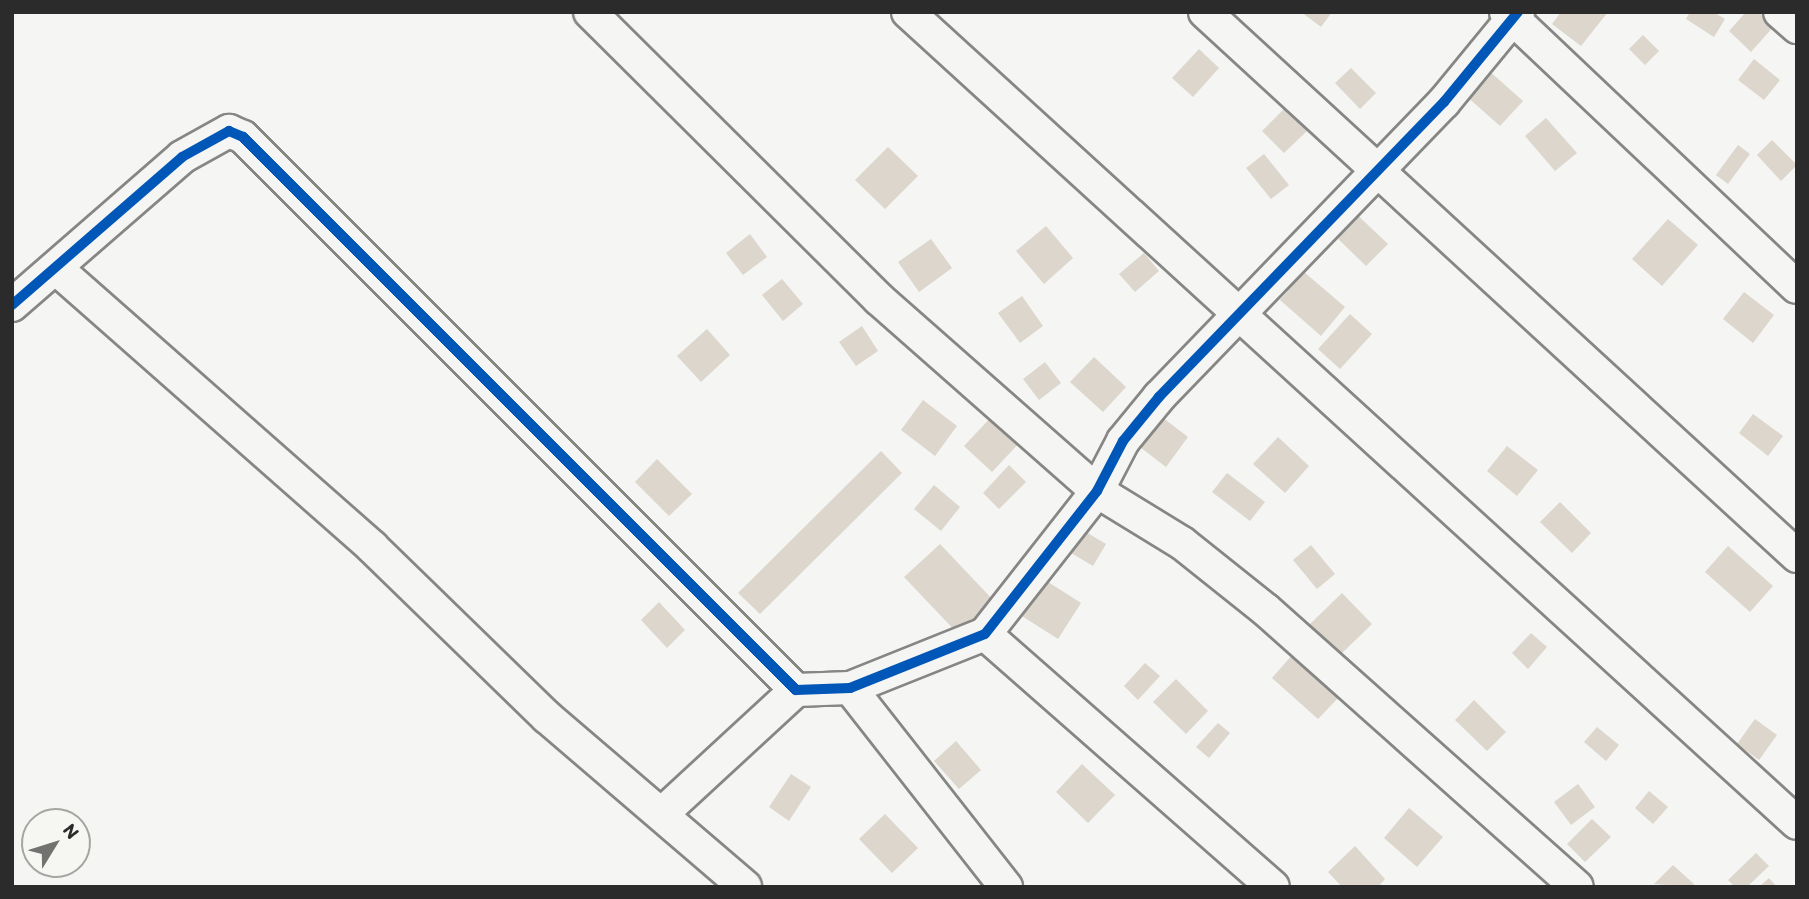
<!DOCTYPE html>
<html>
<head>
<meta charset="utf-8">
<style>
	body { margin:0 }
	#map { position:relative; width:1809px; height:899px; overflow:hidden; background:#f5f5f3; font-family:Itim,sans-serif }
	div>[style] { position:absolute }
	.building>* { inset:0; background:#dcd6cc }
	.roads { filter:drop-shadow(2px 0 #868685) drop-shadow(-2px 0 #868685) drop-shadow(0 2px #868685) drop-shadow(0 -2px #868685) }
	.minor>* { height:32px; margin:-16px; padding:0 16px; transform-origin:16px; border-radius:16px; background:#f5f5f3 }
	.cycleway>* { height:10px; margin:-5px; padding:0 5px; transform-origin:5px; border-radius:5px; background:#0057b8 }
	span { translate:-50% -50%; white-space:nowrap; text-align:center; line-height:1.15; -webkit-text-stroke:5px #f6f6f2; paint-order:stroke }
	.frame { position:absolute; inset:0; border:14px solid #2b2b2b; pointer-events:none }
	.north { position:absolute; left:21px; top:808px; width:70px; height:70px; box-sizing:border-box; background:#f6f6f2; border:2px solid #a5a5a2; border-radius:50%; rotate:52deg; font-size:19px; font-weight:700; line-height:28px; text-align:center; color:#2b2b2b }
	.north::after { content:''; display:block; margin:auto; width:24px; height:32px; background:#727271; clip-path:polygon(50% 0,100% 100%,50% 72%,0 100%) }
</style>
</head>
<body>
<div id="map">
	<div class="building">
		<div style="clip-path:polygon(1301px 12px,1332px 12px,1321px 27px)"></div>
		<div style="clip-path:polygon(1561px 12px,1608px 12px,1581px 46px,1552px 24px)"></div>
		<div style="clip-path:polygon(1690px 12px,1713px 12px,1725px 19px,1714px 37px,1686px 19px)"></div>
		<div style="clip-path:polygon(1746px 12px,1759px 12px,1774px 26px,1751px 52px,1729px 31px)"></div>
		<div style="clip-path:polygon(1643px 35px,1659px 51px,1645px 65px,1629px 49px)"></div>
		<div style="clip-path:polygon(1199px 49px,1219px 68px,1193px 97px,1172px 78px)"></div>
		<div style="clip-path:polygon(1754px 59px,1780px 80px,1764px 100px,1738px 80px)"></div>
		<div style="clip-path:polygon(1351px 68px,1376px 93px,1360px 109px,1335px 83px)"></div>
		<div style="clip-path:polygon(1488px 70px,1523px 101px,1500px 126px,1465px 95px)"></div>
		<div style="clip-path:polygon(1285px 108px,1307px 131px,1284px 153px,1262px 131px)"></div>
		<div style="clip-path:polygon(1546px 118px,1577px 153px,1555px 171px,1525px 136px)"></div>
		<div style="clip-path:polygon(1772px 140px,1797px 165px,1781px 181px,1757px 155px)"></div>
		<div style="clip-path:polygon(1738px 145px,1750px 154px,1728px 184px,1716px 175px)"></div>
		<div style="clip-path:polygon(888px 147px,918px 176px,885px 209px,855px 180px)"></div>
		<div style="clip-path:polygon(1264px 154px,1289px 185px,1271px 199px,1246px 168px)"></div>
		<div style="clip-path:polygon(1351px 209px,1388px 244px,1366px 266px,1330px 231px)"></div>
		<div style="clip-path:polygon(1668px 219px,1698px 245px,1662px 286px,1632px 259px)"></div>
		<div style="clip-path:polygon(1046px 226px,1073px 258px,1044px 284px,1016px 251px)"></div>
		<div style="clip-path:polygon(750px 234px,767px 257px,743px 275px,726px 253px)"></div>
		<div style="clip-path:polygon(931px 239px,952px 268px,919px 292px,898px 262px)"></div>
		<div style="clip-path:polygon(1144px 253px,1159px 271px,1135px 292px,1119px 274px)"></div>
		<div style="clip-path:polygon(1304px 272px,1345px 307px,1321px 336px,1280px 300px)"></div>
		<div style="clip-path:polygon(782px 279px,803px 304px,783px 321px,762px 295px)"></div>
		<div style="clip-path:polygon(1744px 292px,1774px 315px,1753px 343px,1723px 319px)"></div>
		<div style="clip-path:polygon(1022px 296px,1043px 326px,1020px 343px,998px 313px)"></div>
		<div style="clip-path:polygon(1350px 314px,1372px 334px,1340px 369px,1318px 349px)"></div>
		<div style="clip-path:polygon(862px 326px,878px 351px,856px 366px,839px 342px)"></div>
		<div style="clip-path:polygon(707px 329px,730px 355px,701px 382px,677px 356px)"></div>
		<div style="clip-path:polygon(1094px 357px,1126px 387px,1103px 412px,1070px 382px)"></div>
		<div style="clip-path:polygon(1045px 362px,1061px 383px,1039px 400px,1023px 379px)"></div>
		<div style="clip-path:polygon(923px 400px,957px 426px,935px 456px,901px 430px)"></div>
		<div style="clip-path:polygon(995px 413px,1023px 439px,992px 472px,964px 446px)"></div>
		<div style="clip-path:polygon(1158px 414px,1188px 437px,1166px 467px,1136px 444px)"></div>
		<div style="clip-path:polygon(1753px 414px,1783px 436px,1768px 456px,1739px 433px)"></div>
		<div style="clip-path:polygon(1278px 437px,1309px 466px,1285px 493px,1253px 464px)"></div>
		<div style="clip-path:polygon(1507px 446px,1538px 470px,1517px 496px,1487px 471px)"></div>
		<div style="clip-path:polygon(881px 451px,902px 473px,760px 614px,738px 593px)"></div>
		<div style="clip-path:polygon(657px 459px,692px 494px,669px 516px,635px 482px)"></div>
		<div style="clip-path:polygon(1009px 465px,1026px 482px,999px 509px,983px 493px)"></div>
		<div style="clip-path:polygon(1227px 473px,1265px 502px,1250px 521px,1212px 492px)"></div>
		<div style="clip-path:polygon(934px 485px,960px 507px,941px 531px,914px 509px)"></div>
		<div style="clip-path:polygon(1560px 502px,1591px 533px,1572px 553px,1540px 522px)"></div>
		<div style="clip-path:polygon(1074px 525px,1106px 544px,1093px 566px,1061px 547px)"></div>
		<div style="clip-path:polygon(940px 544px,995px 602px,960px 636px,904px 577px)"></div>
		<div style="clip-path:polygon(1311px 545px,1335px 574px,1317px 589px,1293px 560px)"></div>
		<div style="clip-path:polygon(1728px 546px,1773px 586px,1750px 612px,1705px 572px)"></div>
		<div style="clip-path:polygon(1045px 580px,1081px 603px,1058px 639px,1022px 616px)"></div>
		<div style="clip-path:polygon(1342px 593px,1372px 624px,1339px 656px,1309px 625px)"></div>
		<div style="clip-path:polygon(659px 602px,685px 630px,667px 648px,641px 620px)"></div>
		<div style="clip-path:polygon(1531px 633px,1547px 647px,1528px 669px,1512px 653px)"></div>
		<div style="clip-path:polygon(1293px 654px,1340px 696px,1318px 719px,1272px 678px)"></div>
		<div style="clip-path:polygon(1145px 663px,1160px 676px,1138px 700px,1124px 686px)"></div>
		<div style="clip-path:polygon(1176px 679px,1208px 711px,1186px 734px,1153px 702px)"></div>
		<div style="clip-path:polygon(1474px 700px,1506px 732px,1487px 751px,1455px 720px)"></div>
		<div style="clip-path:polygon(1755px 719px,1777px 735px,1759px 760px,1737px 744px)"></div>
		<div style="clip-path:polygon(1218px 723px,1230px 733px,1209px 758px,1196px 747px)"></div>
		<div style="clip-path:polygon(1597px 727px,1619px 745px,1606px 761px,1584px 742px)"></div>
		<div style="clip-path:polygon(956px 741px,981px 770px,959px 789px,934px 761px)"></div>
		<div style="clip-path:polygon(1082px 764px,1115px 795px,1088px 823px,1056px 792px)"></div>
		<div style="clip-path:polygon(791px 774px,811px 787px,789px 821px,769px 807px)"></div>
		<div style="clip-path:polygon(1578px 784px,1595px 807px,1571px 825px,1554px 802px)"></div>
		<div style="clip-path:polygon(1649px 791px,1668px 807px,1653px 824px,1635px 808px)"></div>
		<div style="clip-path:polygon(1409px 808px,1443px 837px,1417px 867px,1384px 838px)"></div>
		<div style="clip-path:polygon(885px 814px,918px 848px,892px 873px,859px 839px)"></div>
		<div style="clip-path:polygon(1592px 819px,1611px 837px,1585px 862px,1567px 844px)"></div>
		<div style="clip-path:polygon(1355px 846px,1385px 879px,1378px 887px,1342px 887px,1328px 872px)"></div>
		<div style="clip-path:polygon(1756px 853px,1769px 866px,1747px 887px,1735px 887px,1728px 880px)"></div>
		<div style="clip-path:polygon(1673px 865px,1694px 884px,1691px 887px,1654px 884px)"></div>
		<div style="clip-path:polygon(1769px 878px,1777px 887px,1759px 887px)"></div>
	</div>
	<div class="roads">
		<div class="minor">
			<div style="left:590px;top:12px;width:407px;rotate:44.8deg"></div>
			<div style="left:879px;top:299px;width:290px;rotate:41.4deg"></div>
			<div style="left:1097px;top:491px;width:100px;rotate:31.5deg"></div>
			<div style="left:1182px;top:543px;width:107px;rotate:38.6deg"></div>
			<div style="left:1266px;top:610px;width:416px;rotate:41.7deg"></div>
			<div style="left:908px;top:12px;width:1203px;rotate:42.37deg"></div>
			<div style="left:1205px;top:12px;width:804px;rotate:42.58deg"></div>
			<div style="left:1506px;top:12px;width:400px;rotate:43.4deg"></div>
			<div style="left:1780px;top:12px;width:23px;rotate:41deg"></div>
			<div style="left:57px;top:269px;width:420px;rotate:41.4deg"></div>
			<div style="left:372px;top:547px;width:244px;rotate:44.2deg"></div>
			<div style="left:547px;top:717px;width:261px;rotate:40.6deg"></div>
			<div style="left:12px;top:305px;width:225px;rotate:-41deg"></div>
			<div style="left:182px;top:157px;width:54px;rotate:-29deg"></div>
			<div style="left:229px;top:131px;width:15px;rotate:23deg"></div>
			<div style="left:243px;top:137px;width:782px;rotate:45deg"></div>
			<div style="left:796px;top:690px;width:54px;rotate:-2.1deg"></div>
			<div style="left:850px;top:688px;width:145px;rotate:-21.8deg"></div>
			<div style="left:985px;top:634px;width:182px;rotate:-51.9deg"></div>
			<div style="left:1097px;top:491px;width:56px;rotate:-62.5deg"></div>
			<div style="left:1123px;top:441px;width:57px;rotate:-50.7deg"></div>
			<div style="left:1159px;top:397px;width:410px;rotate:-46deg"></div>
			<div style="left:1444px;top:102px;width:117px;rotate:-50.6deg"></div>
			<div style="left:985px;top:634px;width:383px;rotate:41.3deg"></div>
			<div style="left:850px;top:688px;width:253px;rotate:51.9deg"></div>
			<div style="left:664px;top:812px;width:180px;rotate:-42.7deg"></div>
		</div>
	</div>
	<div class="cycleway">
		<div style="left:12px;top:305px;width:225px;rotate:-41deg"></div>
		<div style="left:182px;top:157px;width:54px;rotate:-29deg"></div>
		<div style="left:229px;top:131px;width:15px;rotate:23deg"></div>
		<div style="left:243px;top:137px;width:782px;rotate:45deg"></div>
		<div style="left:796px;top:690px;width:54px;rotate:-2.1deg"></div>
		<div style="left:850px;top:688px;width:145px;rotate:-21.8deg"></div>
		<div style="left:985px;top:634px;width:182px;rotate:-51.9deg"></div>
		<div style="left:1097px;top:491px;width:56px;rotate:-62.5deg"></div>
		<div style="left:1123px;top:441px;width:57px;rotate:-50.7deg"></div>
		<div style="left:1159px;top:397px;width:410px;rotate:-46deg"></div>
		<div style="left:1444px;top:102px;width:117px;rotate:-50.6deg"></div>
	</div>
	<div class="frame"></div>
	<div class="north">N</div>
</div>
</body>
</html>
